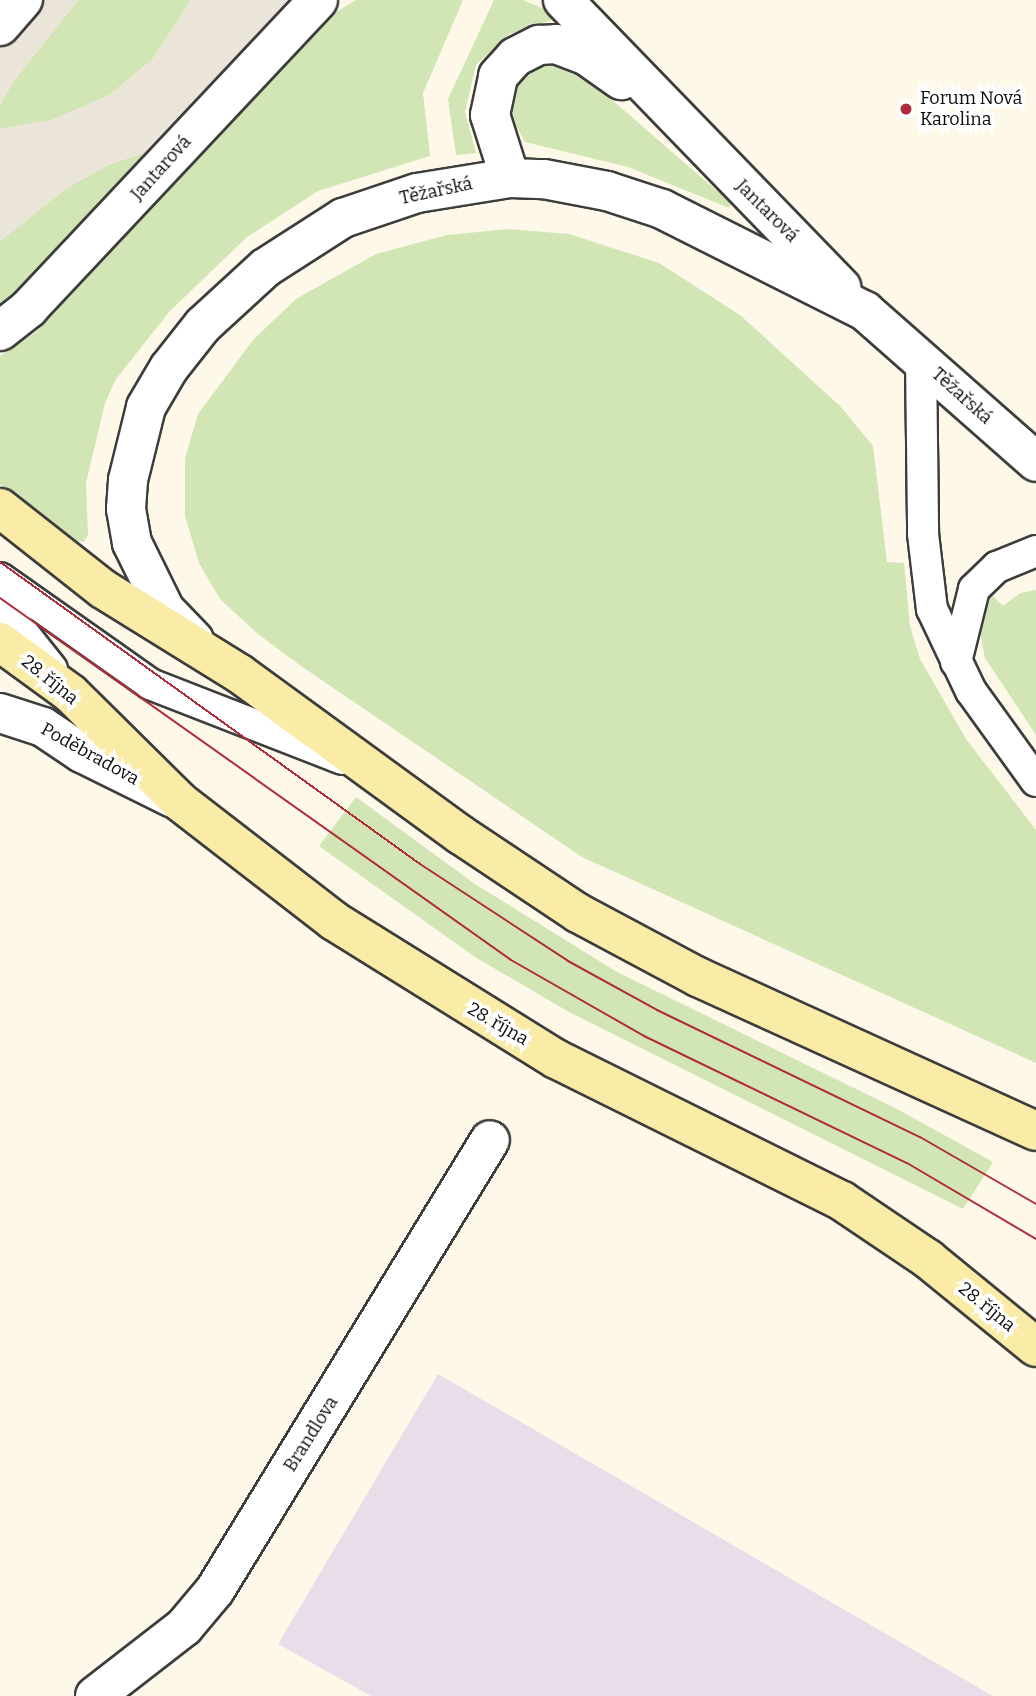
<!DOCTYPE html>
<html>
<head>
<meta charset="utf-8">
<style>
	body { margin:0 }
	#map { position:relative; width:1036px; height:1696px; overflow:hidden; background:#fef8e8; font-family:Bitter,serif }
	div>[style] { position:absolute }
	.industrial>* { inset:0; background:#e7dee9 }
	.green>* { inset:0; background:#d1e5b5 }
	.plaza>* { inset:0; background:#ebe5d9 }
	.roads { filter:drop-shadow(2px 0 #3d3d3d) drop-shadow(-2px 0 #3d3d3d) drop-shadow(0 2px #3d3d3d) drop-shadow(0 -2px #3d3d3d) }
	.lane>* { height:30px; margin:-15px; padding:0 15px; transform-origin:15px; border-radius:15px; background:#fff }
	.street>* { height:38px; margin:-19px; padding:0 19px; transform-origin:19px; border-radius:19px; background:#fff }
	.secondary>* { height:38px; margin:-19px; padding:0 19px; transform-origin:19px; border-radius:19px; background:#faeba6 }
	.tram>* { height:2px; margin:-1px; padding:0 1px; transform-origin:1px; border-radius:1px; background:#b02c3b }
	.dots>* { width:19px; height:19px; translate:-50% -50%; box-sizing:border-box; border:4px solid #fff; border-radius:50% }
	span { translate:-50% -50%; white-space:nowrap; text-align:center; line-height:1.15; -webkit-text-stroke:7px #fff; paint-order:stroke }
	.poi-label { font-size:18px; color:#0a0a0a }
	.left { translate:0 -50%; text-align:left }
	.street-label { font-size:18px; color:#0a0a0a }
</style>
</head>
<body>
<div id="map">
	<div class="industrial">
		<div style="clip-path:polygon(438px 1374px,993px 1696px,371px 1696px,278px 1644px)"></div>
	</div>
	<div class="green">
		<div style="clip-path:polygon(78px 0,191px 0,152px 60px,108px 96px,52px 120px,0 129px,0 105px,13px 82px)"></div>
		<div style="clip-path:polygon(356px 0,463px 0,423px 93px,430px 156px,318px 191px,247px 237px,170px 311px,116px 379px,105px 403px,86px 483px,88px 535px,84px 542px,75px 541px,0 484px,0 356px,36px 332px,287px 53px,326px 18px)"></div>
		<div style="clip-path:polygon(494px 0,523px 0,554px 13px,555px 19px,509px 34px,476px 65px,465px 112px,476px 153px,456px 155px,448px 99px)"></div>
		<div style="clip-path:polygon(559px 63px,575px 68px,731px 203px,729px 208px,628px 167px,525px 142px,511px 117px,514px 88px,541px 65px)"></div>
		<div style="clip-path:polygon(155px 149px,18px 294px,0 306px,0 241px,67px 188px,110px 164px)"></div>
		<div style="clip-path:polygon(509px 229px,569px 234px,659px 263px,740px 315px,840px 406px,873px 446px,887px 562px,904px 563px,910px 626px,920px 659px,966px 739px,1036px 830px,1036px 1063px,582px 857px,301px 666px,258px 634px,220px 599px,199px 563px,185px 516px,185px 458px,198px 414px,253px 340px,296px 299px,376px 254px,447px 235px)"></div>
		<div style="clip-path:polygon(1036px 590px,1036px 735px,985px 658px,978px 622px,991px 594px,1003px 606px,1020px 593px)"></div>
		<div style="clip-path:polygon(356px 797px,475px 884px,617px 972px,899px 1110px,993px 1162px,963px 1209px,569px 1012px,475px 957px,319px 846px)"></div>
	</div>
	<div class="plaza">
		<div style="clip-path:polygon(0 0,78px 0,13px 82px,0 105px)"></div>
		<div style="clip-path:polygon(191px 0,289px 0,155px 149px,110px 164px,67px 188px,0 241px,0 129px,52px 120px,108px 96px,152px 60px)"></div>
	</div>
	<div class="roads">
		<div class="lane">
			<div style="left:921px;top:360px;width:174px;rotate:89.3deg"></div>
			<div style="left:923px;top:534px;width:76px;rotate:83.2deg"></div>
			<div style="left:932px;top:609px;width:91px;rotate:64.6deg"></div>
			<div style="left:971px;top:691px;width:111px;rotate:54.2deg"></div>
			<div style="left:0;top:578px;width:184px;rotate:35.2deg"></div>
			<div style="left:150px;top:684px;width:206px;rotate:21.3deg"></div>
			<div style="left:0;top:604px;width:83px;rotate:51.3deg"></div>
			<div style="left:956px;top:662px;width:75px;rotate:-76.1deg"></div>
			<div style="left:974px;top:589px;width:32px;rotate:-44deg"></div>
			<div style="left:997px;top:567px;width:42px;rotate:-22.3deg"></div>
		</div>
		<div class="street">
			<div style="left:563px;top:0;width:400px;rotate:45.9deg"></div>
			<div style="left:0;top:26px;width:35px;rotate:-49deg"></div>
			<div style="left:510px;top:178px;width:66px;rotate:-107.6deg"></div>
			<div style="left:490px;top:115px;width:40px;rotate:-78deg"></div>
			<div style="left:498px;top:76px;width:25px;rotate:-48deg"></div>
			<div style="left:515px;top:57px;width:27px;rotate:-27deg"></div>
			<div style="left:539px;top:45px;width:17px;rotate:-3deg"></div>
			<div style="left:556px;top:44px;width:33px;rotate:21deg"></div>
			<div style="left:587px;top:56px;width:42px;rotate:35.2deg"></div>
			<div style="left:0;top:331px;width:37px;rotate:-38deg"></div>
			<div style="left:29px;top:308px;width:422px;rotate:-46.8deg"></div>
			<div style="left:194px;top:640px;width:42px;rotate:-134deg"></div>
			<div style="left:165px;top:610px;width:75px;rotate:-116.2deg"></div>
			<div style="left:132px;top:543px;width:35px;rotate:-100deg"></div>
			<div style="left:126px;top:509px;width:29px;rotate:-86deg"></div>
			<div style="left:128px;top:480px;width:75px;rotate:-76.1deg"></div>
			<div style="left:146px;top:407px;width:45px;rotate:-59.5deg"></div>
			<div style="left:169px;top:368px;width:55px;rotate:-51.7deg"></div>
			<div style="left:203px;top:325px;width:84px;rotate:-42.6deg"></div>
			<div style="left:265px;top:268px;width:93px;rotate:-32.7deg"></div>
			<div style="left:343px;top:218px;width:78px;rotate:-18.7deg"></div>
			<div style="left:417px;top:193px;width:94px;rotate:-9.2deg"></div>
			<div style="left:510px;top:178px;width:34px;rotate:2deg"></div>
			<div style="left:544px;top:179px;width:64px;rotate:10.8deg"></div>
			<div style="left:607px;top:191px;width:58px;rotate:18.1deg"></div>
			<div style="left:662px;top:209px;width:227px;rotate:26.7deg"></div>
			<div style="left:865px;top:311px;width:228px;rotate:41.4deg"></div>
			<div style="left:0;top:713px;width:45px;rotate:18deg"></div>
			<div style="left:43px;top:727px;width:47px;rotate:33.7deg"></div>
			<div style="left:82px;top:753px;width:102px;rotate:26.3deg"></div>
			<div style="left:95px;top:1696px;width:113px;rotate:-37.8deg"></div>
			<div style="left:184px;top:1627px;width:48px;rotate:-50deg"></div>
			<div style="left:215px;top:1590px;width:527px;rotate:-58.57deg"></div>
		</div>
		<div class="secondary">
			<div style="left:0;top:508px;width:131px;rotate:38.2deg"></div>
			<div style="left:103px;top:589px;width:161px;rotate:31.8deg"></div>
			<div style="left:240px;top:674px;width:273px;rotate:36.1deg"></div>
			<div style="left:461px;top:835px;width:141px;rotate:33.7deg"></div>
			<div style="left:578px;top:913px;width:136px;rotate:28.1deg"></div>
			<div style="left:698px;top:977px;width:371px;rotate:24.5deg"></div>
			<div style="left:0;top:642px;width:87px;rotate:36.1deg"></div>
			<div style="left:70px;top:693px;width:153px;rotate:44.7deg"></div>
			<div style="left:179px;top:801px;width:196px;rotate:37.7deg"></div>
			<div style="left:334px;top:921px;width:261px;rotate:31.9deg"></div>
			<div style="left:556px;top:1059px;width:319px;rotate:26.4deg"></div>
			<div style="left:842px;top:1201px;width:104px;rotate:34deg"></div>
			<div style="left:928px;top:1259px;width:139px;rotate:39.2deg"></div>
		</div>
	</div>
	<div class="tram">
		<div style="left:0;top:562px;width:517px;rotate:35.72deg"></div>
		<div style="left:420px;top:864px;width:177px;rotate:33.2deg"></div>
		<div style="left:568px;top:961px;width:102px;rotate:28.8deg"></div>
		<div style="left:657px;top:1010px;width:292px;rotate:25.8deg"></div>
		<div style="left:920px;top:1137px;width:134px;rotate:30deg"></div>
		<div style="left:0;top:598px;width:626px;rotate:35.31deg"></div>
		<div style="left:511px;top:960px;width:153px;rotate:29.7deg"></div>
		<div style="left:644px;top:1036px;width:292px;rotate:25.8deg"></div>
		<div style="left:907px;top:1163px;width:150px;rotate:30.5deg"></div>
	</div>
	<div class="dots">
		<div style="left:906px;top:109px;background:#b02c3b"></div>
	</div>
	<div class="poi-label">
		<span class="left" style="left:920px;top:109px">Forum Nová<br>Karolina</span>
	</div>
	<div class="street-label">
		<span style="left:161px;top:168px;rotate:-48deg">Jantarová</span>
		<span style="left:436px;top:191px;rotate:-12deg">Těžařská</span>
		<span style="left:767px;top:211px;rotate:45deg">Jantarová</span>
		<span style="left:962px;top:396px;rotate:42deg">Těžařská</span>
		<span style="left:50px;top:680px;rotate:39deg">28. října</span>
		<span style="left:90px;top:754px;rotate:29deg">Poděbradova</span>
		<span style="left:498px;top:1024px;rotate:30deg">28. října</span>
		<span style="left:987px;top:1307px;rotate:39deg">28. října</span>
		<span style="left:311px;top:1434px;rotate:-58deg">Brandlova</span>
	</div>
</div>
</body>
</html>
